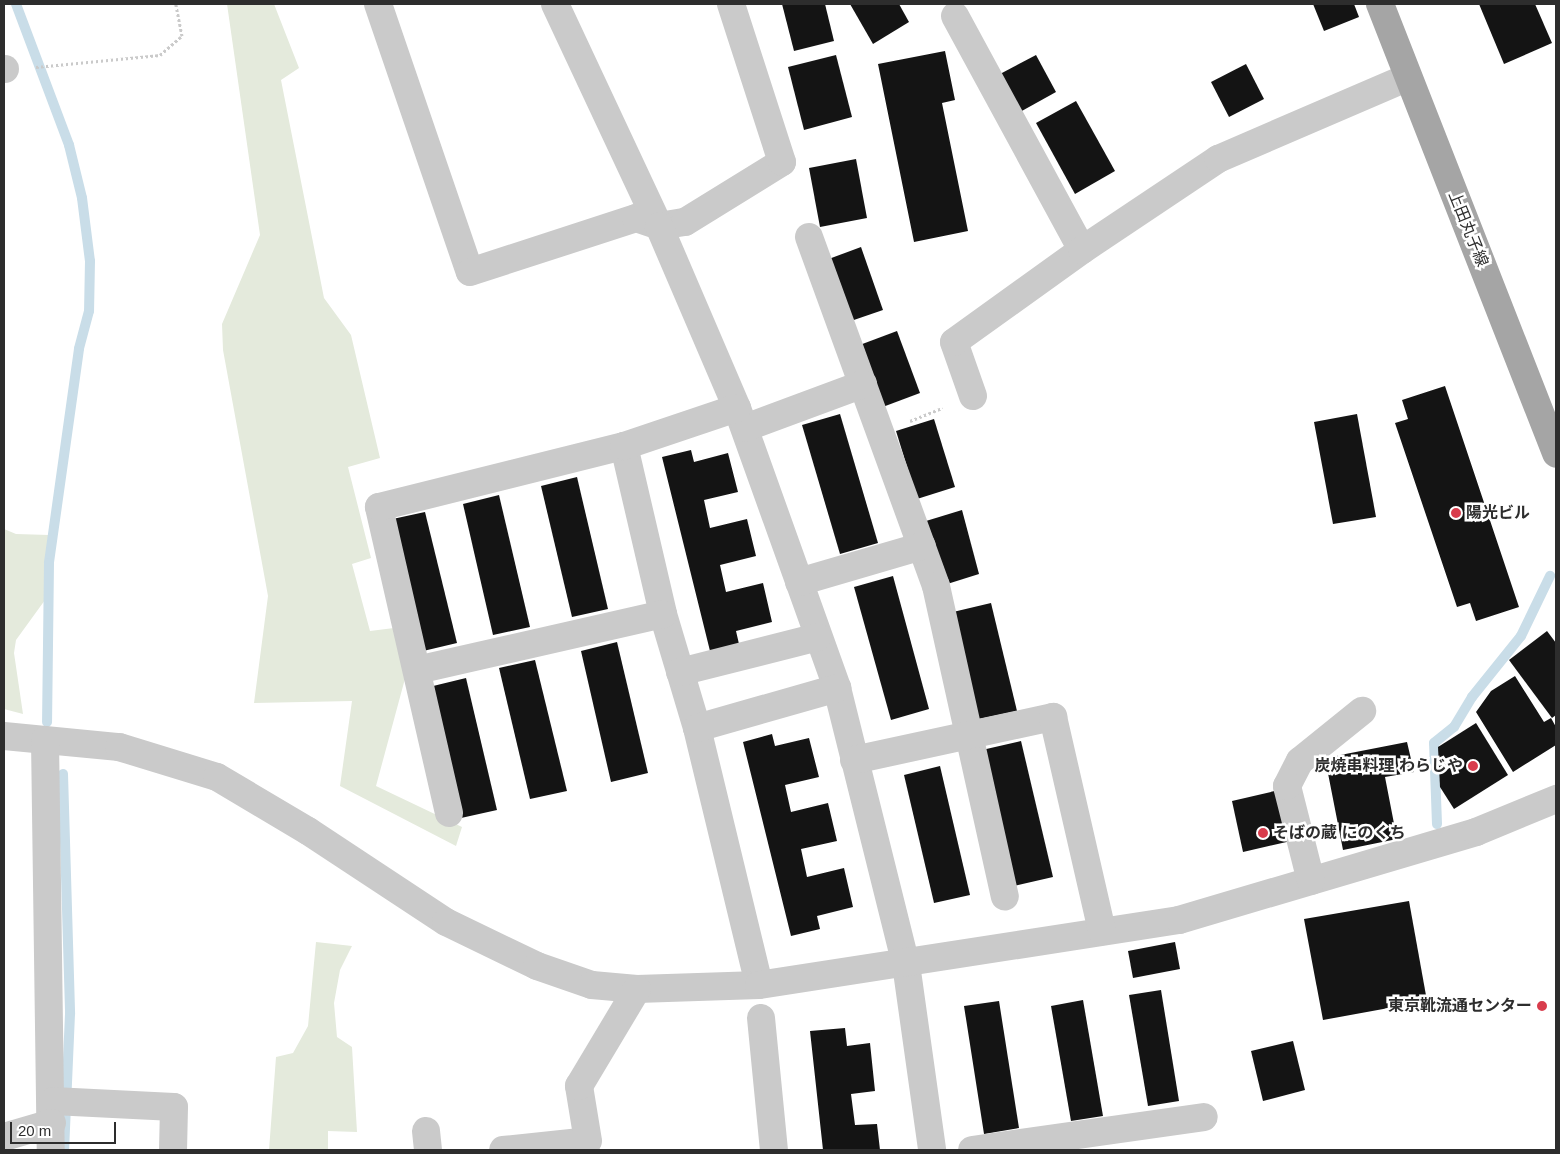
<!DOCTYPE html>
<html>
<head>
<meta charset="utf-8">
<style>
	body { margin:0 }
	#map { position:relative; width:1560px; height:1154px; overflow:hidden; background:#fff; font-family:Arial,"Noto Sans JP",sans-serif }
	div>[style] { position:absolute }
	.green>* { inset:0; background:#e4eadc }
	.stream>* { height:10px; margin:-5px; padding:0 5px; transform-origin:5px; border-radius:5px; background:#c9dde8 }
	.building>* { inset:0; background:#141414 }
	.path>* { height:3px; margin-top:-1.5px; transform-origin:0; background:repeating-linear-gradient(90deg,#cacaca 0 2.5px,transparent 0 5px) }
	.minor>* { height:28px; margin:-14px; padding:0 14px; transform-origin:14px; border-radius:14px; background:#cacaca }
	.major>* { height:28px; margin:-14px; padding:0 14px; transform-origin:14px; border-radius:14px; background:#a5a5a5 }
	.dots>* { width:14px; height:14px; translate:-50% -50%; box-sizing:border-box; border:2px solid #fff; border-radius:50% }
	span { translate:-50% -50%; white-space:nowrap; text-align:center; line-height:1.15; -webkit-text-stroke:5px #fff; paint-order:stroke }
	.street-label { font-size:16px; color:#2d2d2d }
	.poi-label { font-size:16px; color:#2d2d2d; font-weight:700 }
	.left { translate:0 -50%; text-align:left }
	.right { translate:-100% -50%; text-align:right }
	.frame { position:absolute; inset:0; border:5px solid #2d2d2d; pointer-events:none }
	.scale { position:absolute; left:10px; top:1122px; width:106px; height:22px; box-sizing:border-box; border:2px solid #2d2d2d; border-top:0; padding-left:6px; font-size:15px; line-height:18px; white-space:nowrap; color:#2d2d2d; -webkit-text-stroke:4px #fff; paint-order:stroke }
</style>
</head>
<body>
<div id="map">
	<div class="green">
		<div style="clip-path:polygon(227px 4px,274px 4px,299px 68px,281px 80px,324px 298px,351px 335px,380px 458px,348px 467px,371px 558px,352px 564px,370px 631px,394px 628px,406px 675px,376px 786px,462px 827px,456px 846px,340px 786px,352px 701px,254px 703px,268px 596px,223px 350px,222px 324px,260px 235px)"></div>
		<div style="clip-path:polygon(4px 529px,16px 534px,49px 535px,45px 600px,16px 640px,14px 653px,23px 714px,4px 709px)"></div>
		<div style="clip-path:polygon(316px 942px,352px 946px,340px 970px,334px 1003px,337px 1037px,352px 1047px,357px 1132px,328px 1131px,328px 1150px,269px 1150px,276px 1057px,293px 1053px,308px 1026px)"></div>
	</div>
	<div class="stream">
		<div style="left:16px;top:4px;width:151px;rotate:69.4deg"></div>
		<div style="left:69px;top:145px;width:55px;rotate:76.2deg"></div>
		<div style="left:82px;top:198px;width:64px;rotate:82.8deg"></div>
		<div style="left:90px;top:261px;width:50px;rotate:91.1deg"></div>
		<div style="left:89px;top:311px;width:39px;rotate:105deg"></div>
		<div style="left:79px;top:349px;width:216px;rotate:98deg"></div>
		<div style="left:49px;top:563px;width:159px;rotate:90.7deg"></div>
		<div style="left:63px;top:774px;width:240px;rotate:88.3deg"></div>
		<div style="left:70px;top:1014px;width:136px;rotate:92.5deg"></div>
		<div style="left:1437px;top:824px;width:81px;rotate:-92.1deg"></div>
		<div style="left:1434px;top:743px;width:26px;rotate:-39deg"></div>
		<div style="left:1454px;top:727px;width:35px;rotate:-59deg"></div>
		<div style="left:1472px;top:697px;width:78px;rotate:-51.2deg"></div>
		<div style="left:1521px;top:636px;width:67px;rotate:-64.2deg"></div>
	</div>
	<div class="building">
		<div style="clip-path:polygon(782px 4px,825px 4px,834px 41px,794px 51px)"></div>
		<div style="clip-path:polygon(850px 4px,899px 4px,909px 22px,873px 44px)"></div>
		<div style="clip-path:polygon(1313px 4px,1354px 4px,1359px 17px,1324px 31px)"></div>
		<div style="clip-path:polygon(1479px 4px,1535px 4px,1552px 43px,1504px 64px)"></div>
		<div style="clip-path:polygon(945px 51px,955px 100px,942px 103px,968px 231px,914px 242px,878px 64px)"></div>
		<div style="clip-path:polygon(836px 55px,852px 117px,804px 130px,788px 67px)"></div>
		<div style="clip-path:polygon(1036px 55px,1056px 92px,1020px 112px,1000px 74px)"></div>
		<div style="clip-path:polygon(1246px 64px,1264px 99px,1229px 117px,1211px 82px)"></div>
		<div style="clip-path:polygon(1076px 101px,1115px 171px,1075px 194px,1036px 123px)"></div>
		<div style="clip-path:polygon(856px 159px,867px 218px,820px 227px,809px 168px)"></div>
		<div style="clip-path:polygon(861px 247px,883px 310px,848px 322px,826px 260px)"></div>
		<div style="clip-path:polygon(897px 331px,920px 393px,880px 408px,857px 346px)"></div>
		<div style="clip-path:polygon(1445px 386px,1519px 607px,1476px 621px,1470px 603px,1457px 607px,1395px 423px,1408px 419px,1402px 400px)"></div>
		<div style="clip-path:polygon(840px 414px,878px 543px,840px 554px,802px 425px)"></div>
		<div style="clip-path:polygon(1357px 414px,1376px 517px,1333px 524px,1314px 422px)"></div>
		<div style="clip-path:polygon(934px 419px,955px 487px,917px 499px,896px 431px)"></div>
		<div style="clip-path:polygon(691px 450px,694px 462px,728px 453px,738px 492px,704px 500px,710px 528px,747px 519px,756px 556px,720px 565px,726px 592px,763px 583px,772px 622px,736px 631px,739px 644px,710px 651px,662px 457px)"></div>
		<div style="clip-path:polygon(577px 477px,608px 609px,572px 617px,541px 486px)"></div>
		<div style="clip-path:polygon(499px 495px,530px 627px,493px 635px,463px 504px)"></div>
		<div style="clip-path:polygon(962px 510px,979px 574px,944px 585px,926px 521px)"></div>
		<div style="clip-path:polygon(425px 512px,457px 643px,419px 652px,388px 520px)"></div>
		<div style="clip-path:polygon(893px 576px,929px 709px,891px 720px,854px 587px)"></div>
		<div style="clip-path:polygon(991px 603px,1017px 711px,979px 719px,953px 612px)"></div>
		<div style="clip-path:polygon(1547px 631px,1556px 643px,1556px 715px,1552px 718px,1509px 660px)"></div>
		<div style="clip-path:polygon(617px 642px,648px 773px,611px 782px,581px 651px)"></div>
		<div style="clip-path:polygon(535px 660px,567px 791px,530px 799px,499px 668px)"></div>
		<div style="clip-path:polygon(1515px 676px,1544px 722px,1551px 718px,1556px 727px,1556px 745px,1513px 772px,1476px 712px,1491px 691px)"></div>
		<div style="clip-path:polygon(466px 678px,497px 810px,461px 818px,429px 687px)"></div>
		<div style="clip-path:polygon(1476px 723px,1508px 775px,1454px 809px,1440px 787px,1438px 747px)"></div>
		<div style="clip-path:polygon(772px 734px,775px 746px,809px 738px,819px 777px,785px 785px,791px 812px,828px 803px,837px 841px,801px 849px,807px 877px,844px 868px,853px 907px,817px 916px,820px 929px,791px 936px,743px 742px)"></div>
		<div style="clip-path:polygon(1021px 741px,1053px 877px,1014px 886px,982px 750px)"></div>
		<div style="clip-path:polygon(1407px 742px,1414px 772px,1385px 777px,1397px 839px,1343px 850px,1325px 758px)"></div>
		<div style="clip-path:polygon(940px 766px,970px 895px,934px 903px,904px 775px)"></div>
		<div style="clip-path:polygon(1279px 790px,1291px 841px,1243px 852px,1232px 801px)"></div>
		<div style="clip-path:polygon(1409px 901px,1427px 1001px,1323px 1020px,1304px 919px)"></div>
		<div style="clip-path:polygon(1175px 942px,1180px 969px,1133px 978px,1128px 951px)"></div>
		<div style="clip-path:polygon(1161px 990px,1179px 1101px,1148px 1106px,1129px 995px)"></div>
		<div style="clip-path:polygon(1083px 1000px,1103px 1116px,1071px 1121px,1051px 1006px)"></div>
		<div style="clip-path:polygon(999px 1001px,1019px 1128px,984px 1134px,964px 1006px)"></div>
		<div style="clip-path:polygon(845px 1028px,847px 1046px,870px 1043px,875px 1091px,851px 1094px,855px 1125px,877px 1124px,880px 1150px,823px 1150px,810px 1031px)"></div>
		<div style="clip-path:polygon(1293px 1041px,1305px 1090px,1263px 1101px,1251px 1051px)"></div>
	</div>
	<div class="path">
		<div style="left:36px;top:67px;width:125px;rotate:-5.5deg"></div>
		<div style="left:160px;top:55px;width:29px;rotate:-41deg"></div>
		<div style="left:182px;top:36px;width:33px;rotate:-101deg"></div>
		<div style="left:910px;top:421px;width:35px;rotate:-22deg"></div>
	</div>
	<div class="minor">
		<div style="left:378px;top:4px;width:283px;rotate:71.1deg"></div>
		<div style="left:470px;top:272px;width:175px;rotate:-18deg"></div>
		<div style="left:636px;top:218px;width:24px;rotate:19deg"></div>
		<div style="left:659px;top:226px;width:26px;rotate:-9deg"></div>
		<div style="left:685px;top:222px;width:114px;rotate:-31.7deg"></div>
		<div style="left:782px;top:162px;width:166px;rotate:-107.9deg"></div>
		<div style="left:555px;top:4px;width:245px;rotate:64.9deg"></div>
		<div style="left:659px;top:226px;width:198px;rotate:66.8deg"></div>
		<div style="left:737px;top:408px;width:297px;rotate:70.3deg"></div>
		<div style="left:837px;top:688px;width:284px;rotate:76deg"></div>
		<div style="left:906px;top:964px;width:188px;rotate:82deg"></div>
		<div style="left:955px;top:16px;width:266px;rotate:61.5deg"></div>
		<div style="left:4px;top:69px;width:1px"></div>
		<div style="left:809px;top:237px;width:371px;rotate:70deg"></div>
		<div style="left:936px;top:586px;width:318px;rotate:77.5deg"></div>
		<div style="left:973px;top:396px;width:57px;rotate:-109.4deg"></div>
		<div style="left:954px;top:342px;width:158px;rotate:-35.7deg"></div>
		<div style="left:1082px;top:250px;width:164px;rotate:-33.8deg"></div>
		<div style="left:1218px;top:159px;width:207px;rotate:-23.3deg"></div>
		<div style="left:745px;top:428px;width:126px;rotate:-20.4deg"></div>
		<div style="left:624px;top:446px;width:172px;rotate:76.9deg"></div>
		<div style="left:663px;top:614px;width:119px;rotate:73.4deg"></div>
		<div style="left:697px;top:728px;width:264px;rotate:76.4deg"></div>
		<div style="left:799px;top:582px;width:128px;rotate:-16.3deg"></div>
		<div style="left:417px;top:670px;width:252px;rotate:-12.8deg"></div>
		<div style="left:680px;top:672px;width:142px;rotate:-14.2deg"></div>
		<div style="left:697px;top:728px;width:146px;rotate:-15.9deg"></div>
		<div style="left:4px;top:736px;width:116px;rotate:5.5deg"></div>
		<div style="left:119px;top:747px;width:102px;rotate:17deg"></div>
		<div style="left:217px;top:777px;width:106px;rotate:30.7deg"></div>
		<div style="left:308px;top:831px;width:165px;rotate:33.4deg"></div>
		<div style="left:446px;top:922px;width:101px;rotate:25.8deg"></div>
		<div style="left:537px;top:966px;width:58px;rotate:19.1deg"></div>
		<div style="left:592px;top:985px;width:45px;rotate:5.1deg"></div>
		<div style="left:637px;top:989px;width:122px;rotate:-1.9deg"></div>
		<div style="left:759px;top:985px;width:425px;rotate:-8.8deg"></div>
		<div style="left:1179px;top:920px;width:310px;rotate:-16.5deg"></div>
		<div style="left:1476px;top:832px;width:87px;rotate:-22.4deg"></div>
		<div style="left:45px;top:740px;width:410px;rotate:89.2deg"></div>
		<div style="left:854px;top:760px;width:204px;rotate:-12.2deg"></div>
		<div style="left:1053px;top:717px;width:220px;rotate:77.1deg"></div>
		<div style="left:449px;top:813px;width:314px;rotate:-102.9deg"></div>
		<div style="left:379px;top:507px;width:252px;rotate:-14deg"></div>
		<div style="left:624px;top:446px;width:119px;rotate:-18.6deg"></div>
		<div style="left:1311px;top:881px;width:98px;rotate:-104.2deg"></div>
		<div style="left:1287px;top:786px;width:28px;rotate:-63deg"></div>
		<div style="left:1300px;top:761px;width:80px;rotate:-38.9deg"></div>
		<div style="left:761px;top:1018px;width:133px;rotate:84.4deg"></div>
		<div style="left:53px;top:1101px;width:121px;rotate:2.8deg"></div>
		<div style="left:174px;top:1107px;width:43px;rotate:91.3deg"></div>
		<div style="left:426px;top:1131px;width:19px;rotate:84deg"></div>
		<div style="left:4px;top:1137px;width:50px;rotate:-16.3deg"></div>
		<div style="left:503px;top:1150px;width:85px;rotate:-6deg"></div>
		<div style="left:588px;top:1141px;width:56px;rotate:-99.3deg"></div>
		<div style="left:579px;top:1086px;width:113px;rotate:-59.1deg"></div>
		<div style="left:972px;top:1150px;width:234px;rotate:-8.1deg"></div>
	</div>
	<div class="major">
		<div style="left:1380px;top:4px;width:483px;rotate:68.6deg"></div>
	</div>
	<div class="dots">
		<div style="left:1456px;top:513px;background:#d83c4c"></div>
		<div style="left:1473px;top:766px;background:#d83c4c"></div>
		<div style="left:1263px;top:833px;background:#d83c4c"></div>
		<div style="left:1542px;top:1006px;background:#d83c4c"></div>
	</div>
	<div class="street-label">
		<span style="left:1468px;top:229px;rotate:68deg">上田丸子線</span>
	</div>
	<div class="poi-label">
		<span class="left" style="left:1466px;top:513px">陽光ビル</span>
		<span class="right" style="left:1463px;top:766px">炭焼串料理 わらじや</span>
		<span class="left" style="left:1273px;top:833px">そばの蔵 にのくち</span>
		<span class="right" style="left:1532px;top:1006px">東京靴流通センター</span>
	</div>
	<div class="frame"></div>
	<div class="scale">20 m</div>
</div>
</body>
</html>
